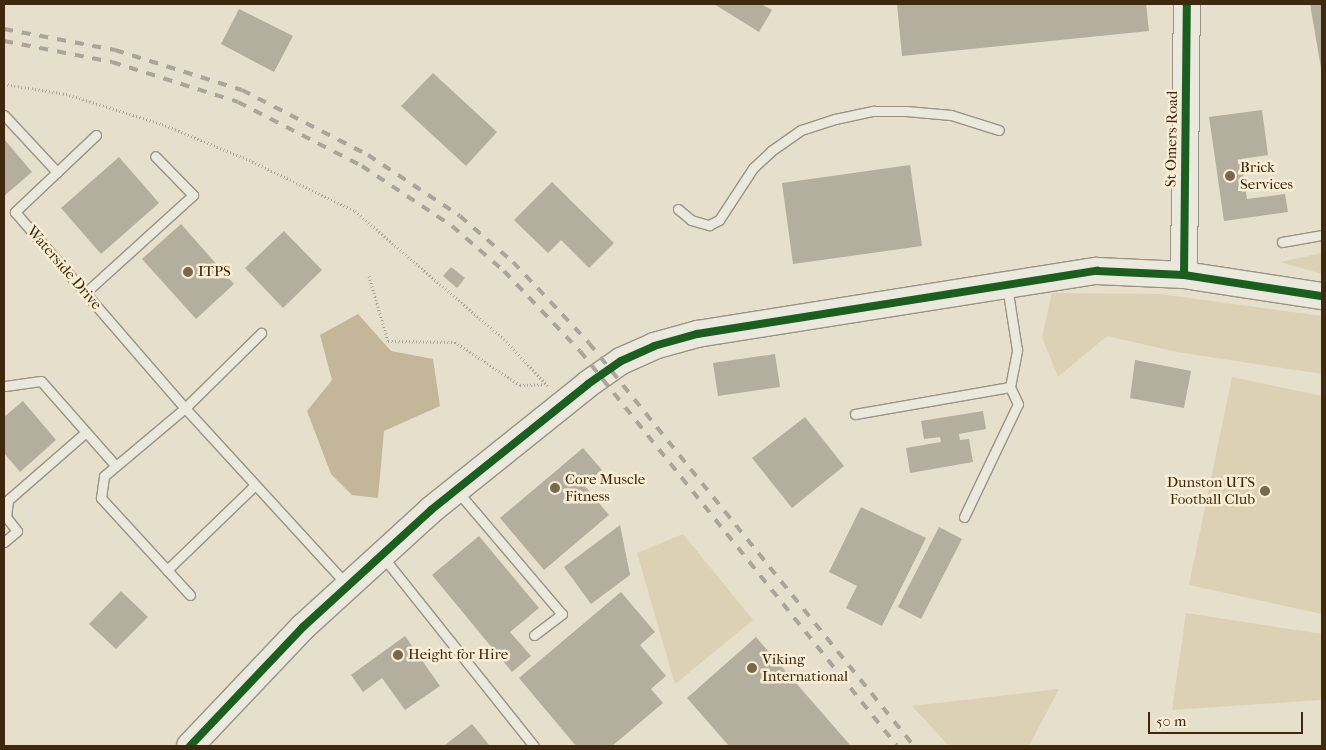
<!DOCTYPE html>
<html>
<head>
<meta charset="utf-8">
<style>
	body { margin:0 }
	#map { position:relative; width:1326px; height:750px; overflow:hidden; background:#e6dfcb; font-family:"IM FELL French Canon",serif }
	div>[style] { position:absolute }
	.green>* { inset:0; background:#dcd1b4 }
	.water>* { inset:0; background:#c4b698 }
	.building>* { inset:0; background:#b4ae9e }
	.path>* { height:3px; margin-top:-1.5px; transform-origin:0; background:repeating-linear-gradient(90deg,#aaa59b 0 1px,transparent 0 3.5px) }
	.roads { filter:drop-shadow(1px 0 #9a9384) drop-shadow(-1px 0 #9a9384) drop-shadow(0 1px #9a9384) drop-shadow(0 -1px #9a9384) }
	.lane>* { height:9px; margin:-4.5px; padding:0 4.5px; transform-origin:4.5px; border-radius:4.5px; background:#ebe8dd }
	.secondary>* { height:26px; margin:-13px; padding:0 13px; transform-origin:13px; border-radius:13px; background:#ebe8dd }
	.rail>* { height:4px; margin-top:-2px; transform-origin:0; background:repeating-linear-gradient(90deg,#aaa59b 0 9px,transparent 0 18px) }
	.cycleway>* { height:8px; margin:-4px; padding:0 4px; transform-origin:4px; border-radius:4px; background:#1b5e20 }
	.dots>* { width:14px; height:14px; translate:-50% -50%; box-sizing:border-box; border:2px solid #f7eed5; border-radius:50% }
	span { translate:-50% -50%; white-space:nowrap; text-align:center; line-height:1.15; -webkit-text-stroke:5px #f7eed5; paint-order:stroke }
	.street-label { font-size:15px; color:#3f280d }
	.poi-label { font-size:15px; color:#3f280d }
	.left { translate:0 -50%; text-align:left }
	.right { translate:-100% -50%; text-align:right }
	.frame { position:absolute; inset:0; border:5px solid #3f280d; pointer-events:none }
	.scale { position:absolute; left:1148px; top:712px; width:155px; height:22px; box-sizing:border-box; border:2px solid #3f280d; border-top:0; padding-left:6px; font-size:15px; line-height:18px; white-space:nowrap; color:#3f280d; -webkit-text-stroke:4px #f7eed5; paint-order:stroke }
</style>
</head>
<body>
<div id="map">
	<div class="green">
		<div style="clip-path:polygon(1322px 253px,1322px 274px,1280px 262px)"></div>
		<div style="clip-path:polygon(1052px 293px,1160px 294px,1322px 316px,1322px 374px,1177px 352px,1107px 336px,1058px 377px,1042px 337px)"></div>
		<div style="clip-path:polygon(1232px 377px,1322px 396px,1322px 614px,1189px 585px)"></div>
		<div style="clip-path:polygon(683px 534px,753px 620px,675px 684px,637px 553px)"></div>
		<div style="clip-path:polygon(1186px 613px,1322px 634px,1322px 700px,1172px 710px)"></div>
		<div style="clip-path:polygon(1059px 689px,1029px 746px,949px 746px,912px 706px)"></div>
	</div>
	<div class="water">
		<div style="clip-path:polygon(358px 314px,391px 351px,433px 359px,440px 406px,384px 431px,378px 498px,352px 495px,331px 474px,307px 411px,332px 380px,320px 335px)"></div>
	</div>
	<div class="building">
		<div style="clip-path:polygon(714px 4px,761px 4px,772px 10px,759px 32px)"></div>
		<div style="clip-path:polygon(897px 4px,1146px 4px,1149px 31px,902px 56px)"></div>
		<div style="clip-path:polygon(1310px 4px,1322px 4px,1322px 68px,1321px 68px)"></div>
		<div style="clip-path:polygon(239px 9px,293px 36px,274px 72px,221px 44px)"></div>
		<div style="clip-path:polygon(433px 73px,497px 132px,466px 166px,401px 106px)"></div>
		<div style="clip-path:polygon(1262px 110px,1268px 155px,1241px 159px,1247px 199px,1285px 194px,1288px 212px,1224px 221px,1209px 117px)"></div>
		<div style="clip-path:polygon(4px 139px,32px 172px,4px 196px)"></div>
		<div style="clip-path:polygon(119px 157px,159px 203px,101px 254px,61px 208px)"></div>
		<div style="clip-path:polygon(910px 165px,922px 246px,793px 264px,782px 183px)"></div>
		<div style="clip-path:polygon(552px 182px,614px 243px,589px 268px,561px 240px,548px 253px,514px 220px)"></div>
		<div style="clip-path:polygon(181px 224px,234px 284px,196px 319px,142px 259px)"></div>
		<div style="clip-path:polygon(284px 231px,322px 270px,283px 308px,245px 268px)"></div>
		<div style="clip-path:polygon(451px 267px,465px 278px,457px 288px,443px 276px)"></div>
		<div style="clip-path:polygon(775px 354px,780px 387px,718px 396px,713px 363px)"></div>
		<div style="clip-path:polygon(1135px 360px,1191px 371px,1184px 408px,1130px 398px)"></div>
		<div style="clip-path:polygon(23px 401px,56px 440px,20px 472px,4px 453px,4px 417px)"></div>
		<div style="clip-path:polygon(983px 411px,986px 429px,959px 434px,960px 440px,969px 439px,973px 462px,910px 473px,906px 448px,941px 442px,940px 437px,924px 439px,921px 421px)"></div>
		<div style="clip-path:polygon(805px 417px,844px 466px,792px 508px,752px 458px)"></div>
		<div style="clip-path:polygon(583px 448px,602px 470px,584px 485px,609px 515px,544px 570px,500px 518px)"></div>
		<div style="clip-path:polygon(861px 507px,926px 538px,882px 626px,846px 608px,857px 586px,829px 572px)"></div>
		<div style="clip-path:polygon(620px 525px,630px 575px,591px 604px,564px 567px)"></div>
		<div style="clip-path:polygon(939px 527px,962px 539px,921px 619px,898px 607px)"></div>
		<div style="clip-path:polygon(479px 536px,539px 608px,510px 632px,531px 656px,512px 672px,432px 575px)"></div>
		<div style="clip-path:polygon(121px 591px,148px 617px,116px 649px,89px 624px)"></div>
		<div style="clip-path:polygon(621px 592px,655px 632px,640px 645px,666px 676px,651px 689px,663px 703px,612px 746px,576px 746px,519px 678px)"></div>
		<div style="clip-path:polygon(405px 636px,440px 686px,405px 710px,382px 678px,363px 692px,351px 675px)"></div>
		<div style="clip-path:polygon(756px 637px,850px 745px,849px 746px,729px 746px,687px 698px)"></div>
		<div style="clip-path:polygon(472px 724px,490px 746px,446px 746px,445px 745px)"></div>
	</div>
	<div class="path">
		<div style="left:4px;top:84px;width:63px;rotate:9.2deg"></div>
		<div style="left:66px;top:94px;width:101px;rotate:17.4deg"></div>
		<div style="left:162px;top:124px;width:94px;rotate:22.5deg"></div>
		<div style="left:249px;top:160px;width:118px;rotate:25.7deg"></div>
		<div style="left:355px;top:211px;width:196px;rotate:40.7deg"></div>
		<div style="left:504px;top:339px;width:64px;rotate:46.9deg"></div>
		<div style="left:369px;top:276px;width:68px;rotate:73.7deg"></div>
		<div style="left:388px;top:341px;width:67px;rotate:0.9deg"></div>
		<div style="left:455px;top:342px;width:78px;rotate:33.5deg"></div>
		<div style="left:520px;top:385px;width:25px;rotate:-2deg"></div>
	</div>
	<div class="roads">
		<div class="lane">
			<div style="left:4px;top:115px;width:78px;rotate:47.1deg"></div>
			<div style="left:96px;top:135px;width:112px;rotate:136.5deg"></div>
			<div style="left:15px;top:212px;width:259px;rotate:49.1deg"></div>
			<div style="left:185px;top:408px;width:107px;rotate:-44.6deg"></div>
			<div style="left:678px;top:209px;width:17px;rotate:40deg"></div>
			<div style="left:691px;top:220px;width:19px;rotate:16deg"></div>
			<div style="left:709px;top:225px;width:11px;rotate:-27deg"></div>
			<div style="left:719px;top:220px;width:62px;rotate:-56.8deg"></div>
			<div style="left:753px;top:168px;width:25px;rotate:-43deg"></div>
			<div style="left:771px;top:151px;width:37px;rotate:-35deg"></div>
			<div style="left:801px;top:130px;width:36px;rotate:-18deg"></div>
			<div style="left:835px;top:119px;width:40px;rotate:-12deg"></div>
			<div style="left:874px;top:111px;width:32px"></div>
			<div style="left:906px;top:111px;width:45px;rotate:5.1deg"></div>
			<div style="left:951px;top:115px;width:50px;rotate:17.4deg"></div>
			<div style="left:1282px;top:242px;width:41px;rotate:-9.9deg"></div>
			<div style="left:85px;top:293px;width:146px;rotate:-42.2deg"></div>
			<div style="left:193px;top:195px;width:54px;rotate:-134.3deg"></div>
			<div style="left:5px;top:386px;width:36px;rotate:-8deg"></div>
			<div style="left:41px;top:381px;width:113px;rotate:48.6deg"></div>
			<div style="left:855px;top:414px;width:157px;rotate:-9.9deg"></div>
			<div style="left:458px;top:492px;width:160px;rotate:49.6deg"></div>
			<div style="left:562px;top:614px;width:35px;rotate:143deg"></div>
			<div style="left:964px;top:517px;width:125px;rotate:-64.5deg"></div>
			<div style="left:1018px;top:404px;width:19px;rotate:-115deg"></div>
			<div style="left:1010px;top:387px;width:38px;rotate:-79deg"></div>
			<div style="left:1017px;top:350px;width:65px;rotate:-98.9deg"></div>
			<div style="left:4px;top:542px;width:17px;rotate:-40deg"></div>
			<div style="left:17px;top:531px;width:18px;rotate:-128deg"></div>
			<div style="left:6px;top:517px;width:17px;rotate:-83deg"></div>
			<div style="left:8px;top:500px;width:103px;rotate:-41.1deg"></div>
			<div style="left:383px;top:557px;width:242px;rotate:51.4deg"></div>
			<div style="left:167px;top:570px;width:122px;rotate:-44deg"></div>
			<div style="left:190px;top:595px;width:132px;rotate:-132.5deg"></div>
			<div style="left:101px;top:498px;width:22px;rotate:-82deg"></div>
			<div style="left:104px;top:476px;width:106px;rotate:-40deg"></div>
			<div style="left:185px;top:408px;width:240px;rotate:47.5deg"></div>
		</div>
		<div class="secondary">
			<div style="left:1184px;top:275px;width:271px;rotate:-89.4deg"></div>
			<div style="left:190px;top:746px;width:164px;rotate:-46.5deg"></div>
			<div style="left:303px;top:627px;width:173px;rotate:-42.4deg"></div>
			<div style="left:431px;top:510px;width:201px;rotate:-38.7deg"></div>
			<div style="left:588px;top:384px;width:40px;rotate:-34.9deg"></div>
			<div style="left:621px;top:361px;width:36px;rotate:-24deg"></div>
			<div style="left:654px;top:346px;width:45px;rotate:-15.6deg"></div>
			<div style="left:697px;top:334px;width:405px;rotate:-9deg"></div>
			<div style="left:1097px;top:271px;width:87px;rotate:2.6deg"></div>
			<div style="left:1184px;top:275px;width:140px;rotate:8.7deg"></div>
		</div>
	</div>
	<div class="rail">
		<div style="left:4px;top:29px;width:113px;rotate:10.7deg"></div>
		<div style="left:115px;top:50px;width:133px;rotate:17.5deg"></div>
		<div style="left:242px;top:90px;width:142px;rotate:27.3deg"></div>
		<div style="left:368px;top:155px;width:110px;rotate:33.5deg"></div>
		<div style="left:460px;top:216px;width:70px;rotate:41deg"></div>
		<div style="left:513px;top:262px;width:111px;rotate:46.8deg"></div>
		<div style="left:589px;top:343px;width:518px;rotate:51.12deg"></div>
		<div style="left:4px;top:41px;width:110px;rotate:11deg"></div>
		<div style="left:112px;top:62px;width:132px;rotate:17.6deg"></div>
		<div style="left:238px;top:102px;width:140px;rotate:27.3deg"></div>
		<div style="left:362px;top:166px;width:108px;rotate:33.7deg"></div>
		<div style="left:452px;top:226px;width:69px;rotate:40.9deg"></div>
		<div style="left:504px;top:271px;width:110px;rotate:46.5deg"></div>
		<div style="left:580px;top:351px;width:506px;rotate:51.25deg"></div>
	</div>
	<div class="cycleway">
		<div style="left:1184px;top:275px;width:271px;rotate:-89.4deg"></div>
		<div style="left:190px;top:746px;width:164px;rotate:-46.5deg"></div>
		<div style="left:303px;top:627px;width:173px;rotate:-42.4deg"></div>
		<div style="left:431px;top:510px;width:201px;rotate:-38.7deg"></div>
		<div style="left:588px;top:384px;width:40px;rotate:-34.9deg"></div>
		<div style="left:621px;top:361px;width:36px;rotate:-24deg"></div>
		<div style="left:654px;top:346px;width:45px;rotate:-15.6deg"></div>
		<div style="left:697px;top:334px;width:405px;rotate:-9deg"></div>
		<div style="left:1097px;top:271px;width:87px;rotate:2.6deg"></div>
		<div style="left:1184px;top:275px;width:140px;rotate:8.7deg"></div>
	</div>
	<div class="dots">
		<div style="left:1230px;top:176px;background:#796850"></div>
		<div style="left:188px;top:272px;background:#796850"></div>
		<div style="left:555px;top:488px;background:#796850"></div>
		<div style="left:1265px;top:491px;background:#796850"></div>
		<div style="left:398px;top:655px;background:#796850"></div>
		<div style="left:752px;top:668px;background:#796850"></div>
	</div>
	<div class="street-label">
		<span style="left:1172px;top:139px;rotate:-89deg">St Omers Road</span>
		<span style="left:64px;top:268px;rotate:49deg">Waterside Drive</span>
	</div>
	<div class="poi-label">
		<span class="left" style="left:1240px;top:176px">Brick<br>Services</span>
		<span class="left" style="left:198px;top:272px">ITPS</span>
		<span class="left" style="left:565px;top:488px">Core Muscle<br>Fitness</span>
		<span class="right" style="left:1255px;top:491px">Dunston UTS<br>Football Club</span>
		<span class="left" style="left:408px;top:655px">Height for Hire</span>
		<span class="left" style="left:762px;top:668px">Viking<br>International</span>
	</div>
	<div class="frame"></div>
	<div class="scale">50 m</div>
</div>
</body>
</html>
